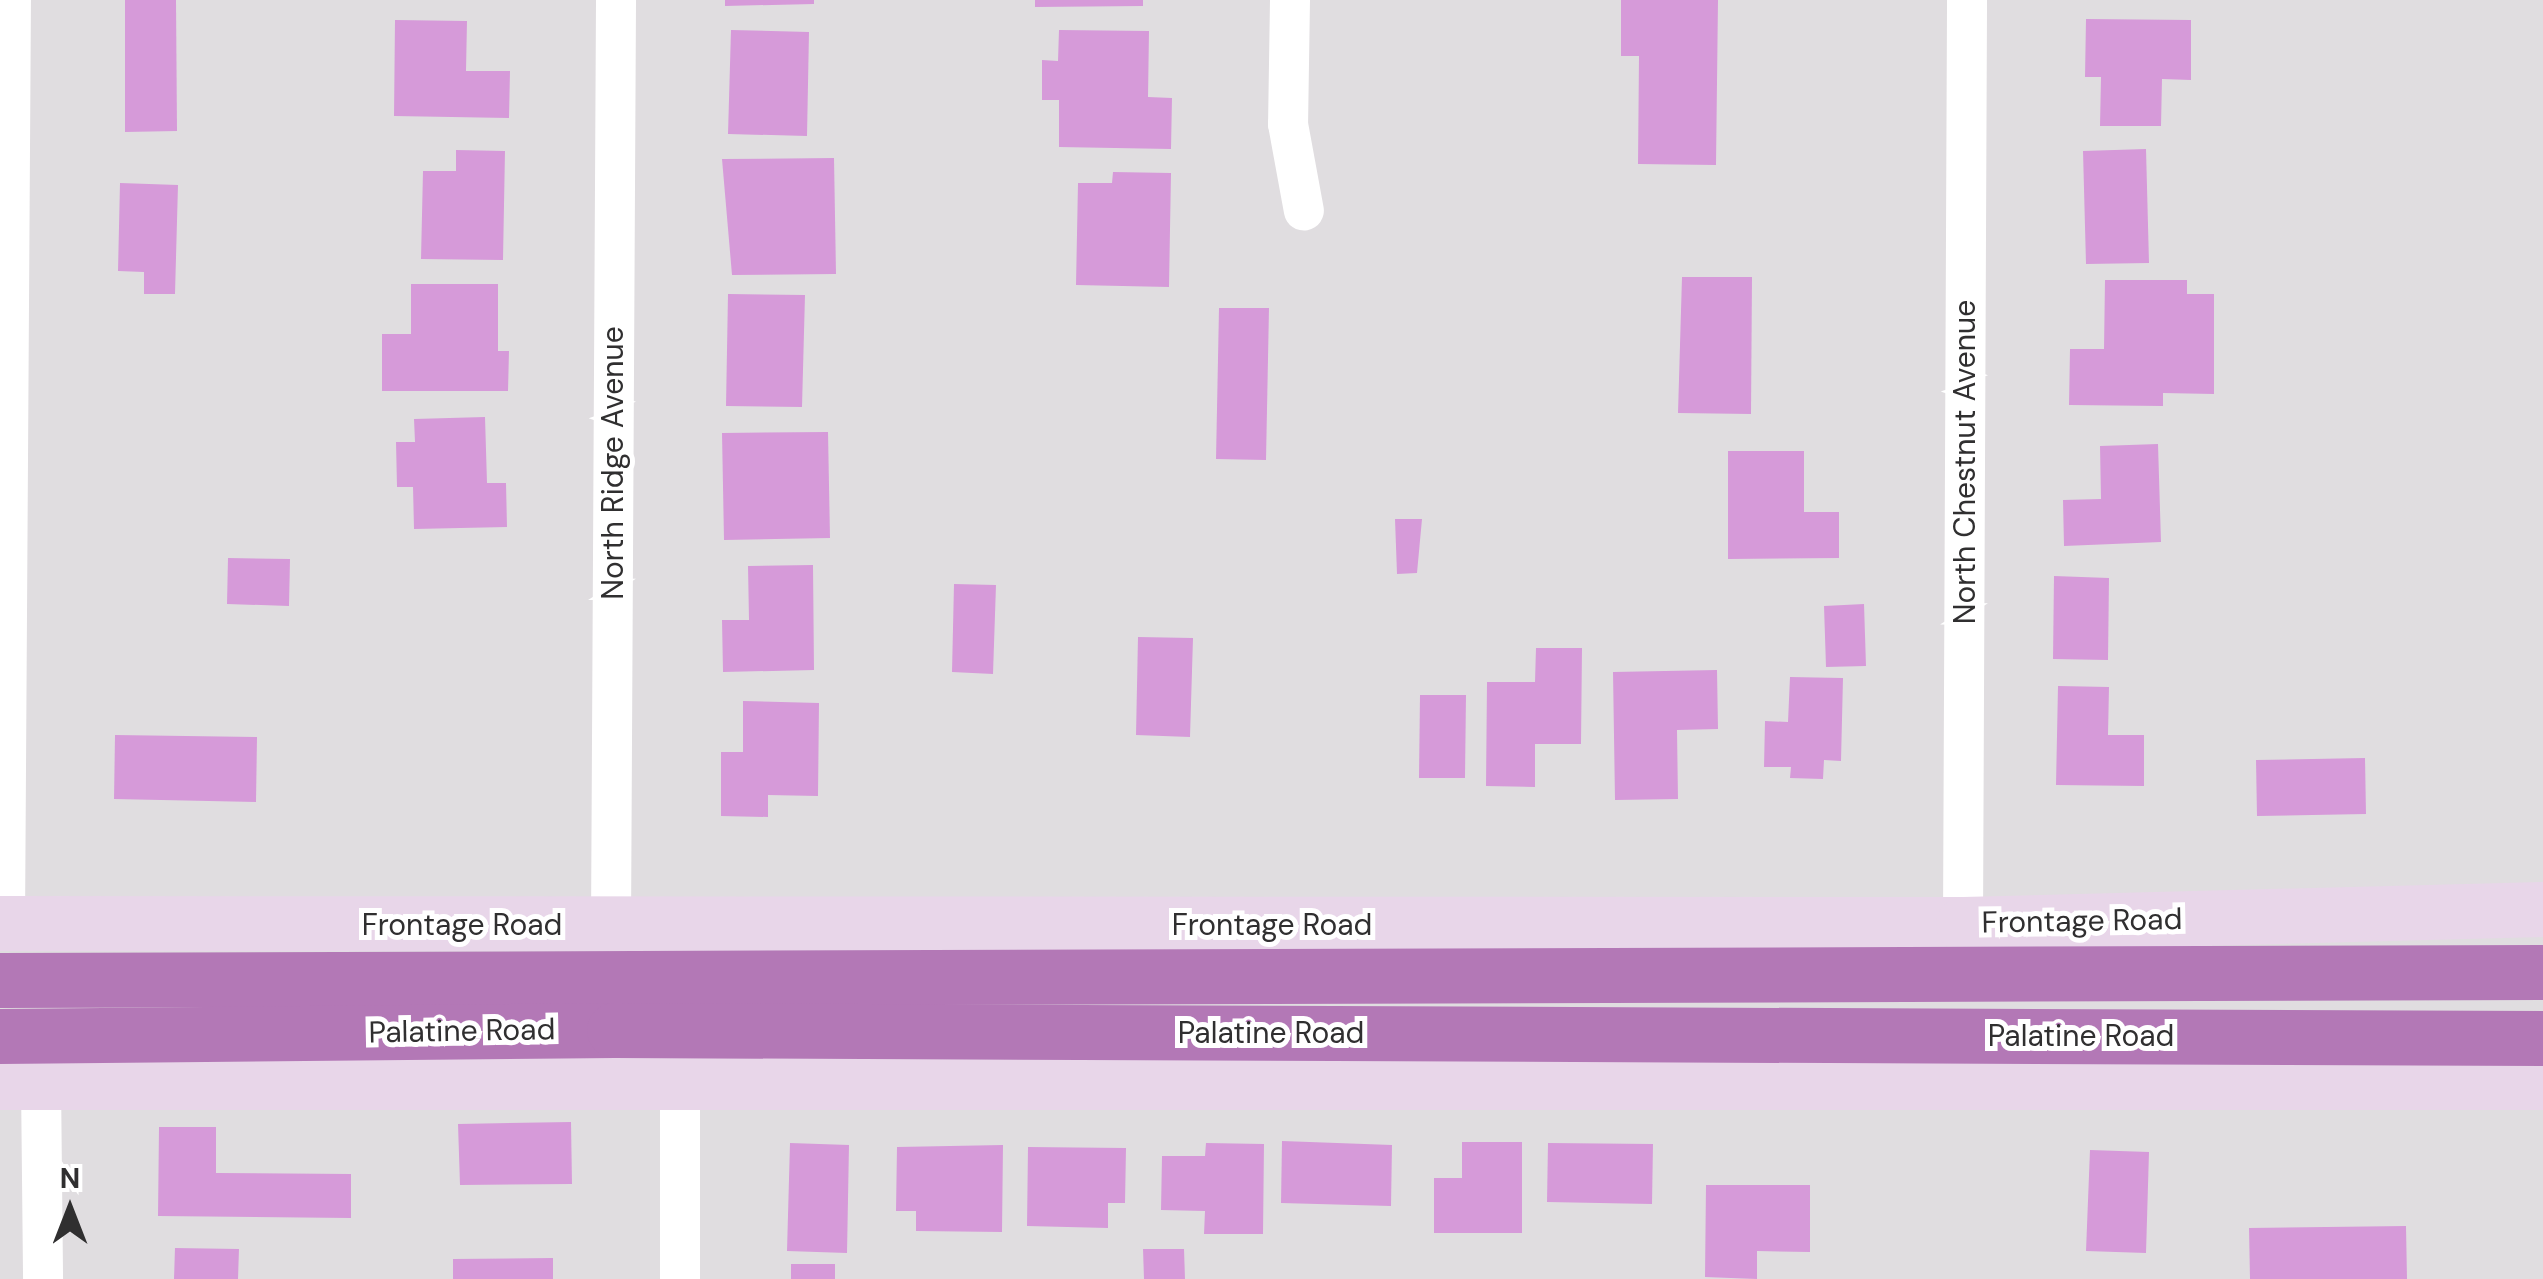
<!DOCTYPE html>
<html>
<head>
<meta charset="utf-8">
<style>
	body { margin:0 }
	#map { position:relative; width:2543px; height:1279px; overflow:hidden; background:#e0dde0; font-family:"DM Sans",sans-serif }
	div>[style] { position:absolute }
	.building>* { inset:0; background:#d69ad9 }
	.street>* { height:40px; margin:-20px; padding:0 20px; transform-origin:20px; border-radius:20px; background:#fff }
	.secondary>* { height:55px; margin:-27.5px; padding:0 27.5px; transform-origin:27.5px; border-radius:27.5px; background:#e8d6e9 }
	.highway>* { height:55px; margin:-27.5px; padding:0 27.5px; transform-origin:27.5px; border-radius:27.5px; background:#b378b6 }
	span { translate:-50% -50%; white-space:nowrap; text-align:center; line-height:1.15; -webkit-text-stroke:10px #fff; paint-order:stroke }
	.street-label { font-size:30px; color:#302f30 }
	.north { position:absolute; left:20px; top:1159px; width:100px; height:100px; -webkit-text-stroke:8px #fff; paint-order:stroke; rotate:0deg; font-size:28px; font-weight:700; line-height:40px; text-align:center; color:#302f30 }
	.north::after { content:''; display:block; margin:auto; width:35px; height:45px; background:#302f30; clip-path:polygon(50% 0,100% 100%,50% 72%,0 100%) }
</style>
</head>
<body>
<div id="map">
	<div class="building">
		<div style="clip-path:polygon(125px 0,176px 0,177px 131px,125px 132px)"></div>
		<div style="clip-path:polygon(725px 0,814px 0,814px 4px,725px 6px)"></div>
		<div style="clip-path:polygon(1035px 0,1143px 0,1143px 6px,1035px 7px)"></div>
		<div style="clip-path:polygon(1621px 0,1718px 0,1716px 165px,1638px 164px,1639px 56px,1621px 56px)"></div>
		<div style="clip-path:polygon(2086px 19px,2191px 20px,2191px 80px,2162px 79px,2161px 126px,2100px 126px,2101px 77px,2085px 77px)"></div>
		<div style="clip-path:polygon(395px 20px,467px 21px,466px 71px,510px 71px,509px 118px,394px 116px)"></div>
		<div style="clip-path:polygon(731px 30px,809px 32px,807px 136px,728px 134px)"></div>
		<div style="clip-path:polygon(1059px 30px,1149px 31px,1148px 97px,1172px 98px,1171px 149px,1059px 147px,1059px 100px,1042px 100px,1042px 60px,1058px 61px)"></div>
		<div style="clip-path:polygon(2146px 149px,2149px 263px,2086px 264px,2083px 151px)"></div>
		<div style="clip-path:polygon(456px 150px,505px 151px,503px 260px,421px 259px,423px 171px,456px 171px)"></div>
		<div style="clip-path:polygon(834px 158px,836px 274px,732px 275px,722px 159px)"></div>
		<div style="clip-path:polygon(1113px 172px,1171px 173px,1169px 287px,1076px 285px,1078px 183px,1112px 183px)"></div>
		<div style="clip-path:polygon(120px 183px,178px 185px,175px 294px,144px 294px,144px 272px,118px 271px)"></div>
		<div style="clip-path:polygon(1682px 277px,1752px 277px,1751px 414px,1678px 413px)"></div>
		<div style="clip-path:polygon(2105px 280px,2187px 280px,2187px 294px,2214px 294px,2214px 394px,2163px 393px,2163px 406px,2069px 405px,2070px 349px,2104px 349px)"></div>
		<div style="clip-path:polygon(411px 284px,498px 284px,498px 351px,509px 351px,508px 391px,382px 391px,382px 334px,411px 334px)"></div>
		<div style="clip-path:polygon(728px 294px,805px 295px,802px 407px,726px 406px)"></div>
		<div style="clip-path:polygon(1219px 308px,1269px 308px,1266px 460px,1216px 459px)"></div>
		<div style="clip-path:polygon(485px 417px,487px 483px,506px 483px,507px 527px,414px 529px,413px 487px,397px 487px,396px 442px,415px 442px,414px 419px)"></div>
		<div style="clip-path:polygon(828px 432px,830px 538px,724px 540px,722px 433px)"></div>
		<div style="clip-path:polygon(2158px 444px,2161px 542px,2064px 546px,2063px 500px,2101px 499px,2100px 446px)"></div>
		<div style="clip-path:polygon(1728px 451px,1804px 451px,1804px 512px,1839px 512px,1839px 558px,1728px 559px)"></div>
		<div style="clip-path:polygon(1395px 519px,1422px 519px,1417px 573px,1397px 574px)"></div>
		<div style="clip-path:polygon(228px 558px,290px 559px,289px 606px,227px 604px)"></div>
		<div style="clip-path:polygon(813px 565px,814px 670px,723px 672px,722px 620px,749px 620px,748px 566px)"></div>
		<div style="clip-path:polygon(2054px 576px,2109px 578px,2108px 660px,2053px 659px)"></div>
		<div style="clip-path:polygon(954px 584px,996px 585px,993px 674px,952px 672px)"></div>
		<div style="clip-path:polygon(1864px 604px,1866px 666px,1826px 667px,1824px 606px)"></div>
		<div style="clip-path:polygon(1138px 637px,1193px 638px,1190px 737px,1136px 735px)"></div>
		<div style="clip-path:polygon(1536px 648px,1582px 648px,1581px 744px,1535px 744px,1535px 787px,1486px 786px,1487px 682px,1535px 682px)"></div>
		<div style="clip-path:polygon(1717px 670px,1718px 729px,1677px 730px,1678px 799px,1615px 800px,1613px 672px)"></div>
		<div style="clip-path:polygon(1790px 677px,1843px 678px,1841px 761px,1824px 760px,1823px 779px,1790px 778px,1791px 767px,1764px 767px,1765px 721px,1788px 722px)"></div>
		<div style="clip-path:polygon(2058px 686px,2109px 687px,2108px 735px,2144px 735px,2144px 786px,2056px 785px)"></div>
		<div style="clip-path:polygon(1420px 695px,1466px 695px,1465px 778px,1419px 778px)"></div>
		<div style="clip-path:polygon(743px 701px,819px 703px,818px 796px,768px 795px,768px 817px,721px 816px,721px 752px,743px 752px)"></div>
		<div style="clip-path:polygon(115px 735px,257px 737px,256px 802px,114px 799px)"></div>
		<div style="clip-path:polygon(2365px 758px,2366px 814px,2257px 816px,2256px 760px)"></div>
		<div style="clip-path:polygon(571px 1122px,572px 1184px,460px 1185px,458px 1124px)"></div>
		<div style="clip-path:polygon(159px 1127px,216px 1127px,216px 1173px,351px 1174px,351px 1218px,158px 1216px)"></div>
		<div style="clip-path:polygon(1282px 1141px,1392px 1145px,1391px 1206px,1281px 1203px)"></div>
		<div style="clip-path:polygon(1462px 1142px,1522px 1142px,1522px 1233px,1434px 1233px,1434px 1178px,1462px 1178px)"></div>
		<div style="clip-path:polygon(790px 1143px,849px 1145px,847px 1253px,787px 1251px)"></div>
		<div style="clip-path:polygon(1206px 1143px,1264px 1144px,1263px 1234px,1204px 1234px,1205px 1211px,1161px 1210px,1162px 1156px,1205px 1156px)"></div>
		<div style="clip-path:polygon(1548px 1143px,1653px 1144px,1652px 1204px,1547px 1202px)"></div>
		<div style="clip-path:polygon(1003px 1145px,1002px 1232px,916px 1231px,916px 1211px,896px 1211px,897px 1147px)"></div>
		<div style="clip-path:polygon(1028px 1147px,1126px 1148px,1125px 1203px,1108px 1203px,1108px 1228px,1027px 1226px)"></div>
		<div style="clip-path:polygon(2090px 1150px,2149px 1152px,2146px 1253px,2086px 1251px)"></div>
		<div style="clip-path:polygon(1706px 1185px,1810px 1185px,1810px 1252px,1757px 1251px,1757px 1279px,1705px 1277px)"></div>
		<div style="clip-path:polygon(2406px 1226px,2407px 1279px,2250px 1279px,2249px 1228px)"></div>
		<div style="clip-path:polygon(175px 1248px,239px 1249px,238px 1279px,174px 1279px)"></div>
		<div style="clip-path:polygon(1143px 1249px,1184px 1249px,1185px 1279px,1144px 1279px)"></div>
		<div style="clip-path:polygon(553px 1258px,553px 1279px,453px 1279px,453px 1259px)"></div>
		<div style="clip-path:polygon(791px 1264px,835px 1264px,835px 1279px,791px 1279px)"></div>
	</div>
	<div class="street">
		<div style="left:1290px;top:0;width:124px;rotate:90.9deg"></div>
		<div style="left:1288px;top:124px;width:88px;rotate:79.6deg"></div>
		<div style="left:5px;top:923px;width:923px;rotate:-89.63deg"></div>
		<div style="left:1963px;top:924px;width:924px;rotate:-89.75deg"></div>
		<div style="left:611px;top:926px;width:926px;rotate:-89.69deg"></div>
		<div style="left:41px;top:1082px;width:197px;rotate:89.4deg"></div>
		<div style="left:680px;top:1279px;width:198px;rotate:-90deg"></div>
	</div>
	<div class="secondary">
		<div style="left:0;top:923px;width:1963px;rotate:0.03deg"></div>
		<div style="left:1963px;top:924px;width:580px;rotate:-1.48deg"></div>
		<div style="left:0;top:1082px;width:2543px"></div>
	</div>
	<div class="highway">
		<div style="left:0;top:980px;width:2543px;rotate:-0.18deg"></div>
		<div style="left:0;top:1036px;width:614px;rotate:-0.56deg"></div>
		<div style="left:614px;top:1030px;width:1929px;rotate:0.24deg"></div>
	</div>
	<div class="street-label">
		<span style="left:1965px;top:462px;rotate:-90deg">North Chestnut Avenue</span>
		<span style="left:613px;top:463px;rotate:-90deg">North Ridge Avenue</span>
		<span style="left:2082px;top:921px;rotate:-1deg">Frontage Road</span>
		<span style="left:462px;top:925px">Frontage Road</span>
		<span style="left:1272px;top:925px">Frontage Road</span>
		<span style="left:462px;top:1031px;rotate:-1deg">Palatine Road</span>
		<span style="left:1271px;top:1033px">Palatine Road</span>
		<span style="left:2081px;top:1036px">Palatine Road</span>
	</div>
	<div class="north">N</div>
</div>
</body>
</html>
